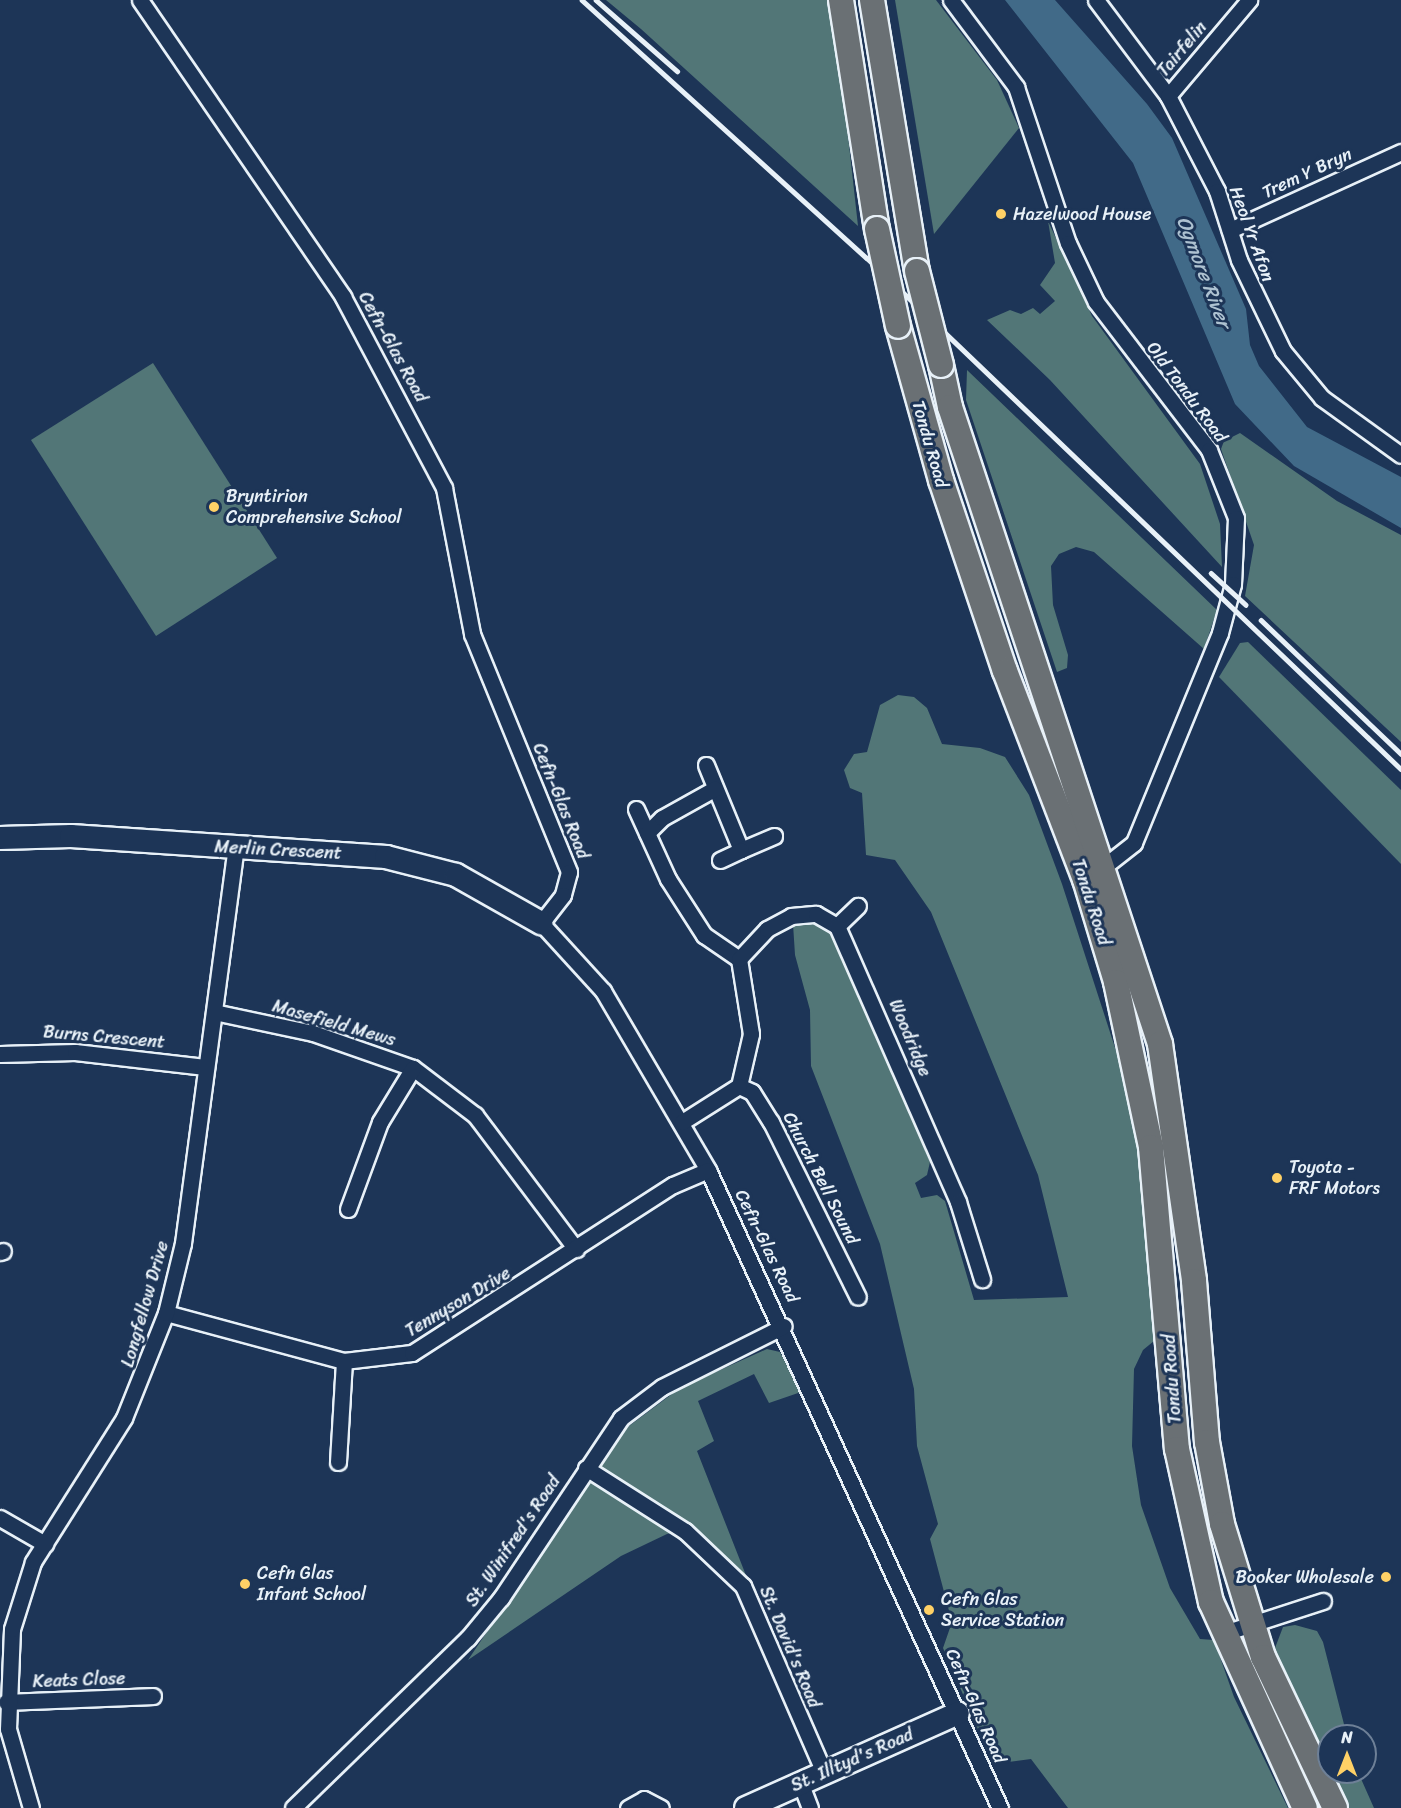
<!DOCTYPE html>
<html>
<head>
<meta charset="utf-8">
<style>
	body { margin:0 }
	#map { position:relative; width:1401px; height:1808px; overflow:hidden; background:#1d3557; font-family:Sriracha,sans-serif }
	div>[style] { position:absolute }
	.green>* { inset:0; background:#527677 }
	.water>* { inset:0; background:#416a88 }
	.roads { filter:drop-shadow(2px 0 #e8f1f8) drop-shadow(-2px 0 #e8f1f8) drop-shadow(0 2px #e8f1f8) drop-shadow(0 -2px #e8f1f8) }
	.street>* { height:15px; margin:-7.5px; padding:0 7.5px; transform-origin:7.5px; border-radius:7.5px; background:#1d3557 }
	.secondary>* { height:22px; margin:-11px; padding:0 11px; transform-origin:11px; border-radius:11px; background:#1d3557 }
	.primary>* { height:24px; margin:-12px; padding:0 12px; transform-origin:12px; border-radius:12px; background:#6a7074 }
	.rail>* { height:4.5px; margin:-2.25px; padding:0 2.25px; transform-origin:2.25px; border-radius:2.25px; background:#e8f1f8 }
	.bridges { filter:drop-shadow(2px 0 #e8f1f8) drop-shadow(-2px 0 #e8f1f8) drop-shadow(0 2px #e8f1f8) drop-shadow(0 -2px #e8f1f8) }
	.primary-bridge>* { height:24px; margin:-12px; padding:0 12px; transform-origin:12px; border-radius:12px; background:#6a7074 }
	.dots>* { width:16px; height:16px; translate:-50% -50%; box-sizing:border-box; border:3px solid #1d3557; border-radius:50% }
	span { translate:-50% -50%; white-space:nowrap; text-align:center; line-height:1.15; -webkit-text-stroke:6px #1d3557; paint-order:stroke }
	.street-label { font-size:18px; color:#e8f1f8 }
	.poi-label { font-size:18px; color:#e8f1f8 }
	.left { translate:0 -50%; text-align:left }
	.right { translate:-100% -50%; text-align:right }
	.water-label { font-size:20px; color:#aec2d1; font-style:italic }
	.north { position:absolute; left:1317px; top:1724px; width:60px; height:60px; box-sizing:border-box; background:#1d3557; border:2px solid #6e8097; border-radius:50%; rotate:0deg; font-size:16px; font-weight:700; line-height:24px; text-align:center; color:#e8f1f8 }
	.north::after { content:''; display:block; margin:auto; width:21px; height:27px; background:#ffd166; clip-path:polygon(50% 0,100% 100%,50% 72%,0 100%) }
</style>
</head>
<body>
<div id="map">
	<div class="green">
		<div style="clip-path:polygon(606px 0,833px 0,858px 226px,641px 29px)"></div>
		<div style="clip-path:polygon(895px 0,936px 0,997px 80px,1019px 128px,934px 234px)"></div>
		<div style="clip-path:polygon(1048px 221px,1092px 316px,1200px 464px,1220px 524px,1222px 567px,1050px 380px,987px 320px,1010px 310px,1021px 314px,1033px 308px,1040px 314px,1055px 301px,1040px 285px,1055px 263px)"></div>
		<div style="clip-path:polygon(153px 363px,277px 558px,156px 636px,31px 440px)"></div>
		<div style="clip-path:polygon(967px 370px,1217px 610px,1204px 649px,1094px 552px,1076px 547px,1059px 554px,1051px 566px,1053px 605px,1068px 655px,1067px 668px,1057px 672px,966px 400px)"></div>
		<div style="clip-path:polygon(1240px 433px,1337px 501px,1401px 535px,1401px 742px,1245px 596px,1254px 545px,1221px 449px,1224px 441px)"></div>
		<div style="clip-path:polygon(1248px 642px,1401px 790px,1401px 864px,1219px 677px,1240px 643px)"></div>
		<div style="clip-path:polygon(898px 695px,914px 697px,927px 708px,942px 744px,980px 748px,1005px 757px,1029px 795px,1062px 884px,1131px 1097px,1143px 1167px,1160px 1336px,1143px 1350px,1134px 1369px,1132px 1446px,1141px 1505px,1170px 1588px,1200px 1639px,1214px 1640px,1234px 1697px,1288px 1808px,1068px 1808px,1031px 1759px,993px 1764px,943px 1648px,952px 1622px,930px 1539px,938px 1524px,917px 1446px,914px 1389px,880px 1244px,811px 1066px,810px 1010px,795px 955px,793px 924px,811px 919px,829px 929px,840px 947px,930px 1162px,927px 1175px,915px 1183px,921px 1198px,937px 1195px,945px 1201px,974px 1300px,1068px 1297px,1038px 1175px,931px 912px,895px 860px,866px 855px,862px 793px,850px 788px,844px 770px,854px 754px,867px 752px,880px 705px)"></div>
		<div style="clip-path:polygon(767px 1349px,780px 1352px,801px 1392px,769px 1403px,754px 1374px,698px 1401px,714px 1441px,697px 1451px,749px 1583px,706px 1537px,681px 1531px,667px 1534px,621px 1556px,468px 1660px,621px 1432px,680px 1388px)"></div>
		<div style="clip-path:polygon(1295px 1625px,1317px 1631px,1323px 1642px,1347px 1736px,1329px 1736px,1329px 1772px,1358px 1772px,1374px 1808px,1347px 1808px,1301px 1722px,1275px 1648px,1283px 1627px)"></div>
	</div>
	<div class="water">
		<div style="clip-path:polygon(1005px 0,1055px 0,1147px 104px,1172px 138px,1246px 309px,1250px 345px,1259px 366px,1307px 427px,1401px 477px,1401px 528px,1294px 466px,1235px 404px,1133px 163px)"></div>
	</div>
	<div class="roads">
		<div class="street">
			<div style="left:140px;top:0;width:360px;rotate:55.6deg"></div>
			<div style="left:343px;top:297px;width:216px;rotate:62.1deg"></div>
			<div style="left:444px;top:488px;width:149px;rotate:79.1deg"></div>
			<div style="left:472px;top:634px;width:257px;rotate:67.8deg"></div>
			<div style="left:569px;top:872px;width:24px;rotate:105deg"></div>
			<div style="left:563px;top:895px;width:36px;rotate:128deg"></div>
			<div style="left:541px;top:923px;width:92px;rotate:47.6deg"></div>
			<div style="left:603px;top:991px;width:208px;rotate:59.6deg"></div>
			<div style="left:708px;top:1170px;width:702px;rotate:65.41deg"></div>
			<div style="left:951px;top:0;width:109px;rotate:53.2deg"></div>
			<div style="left:1016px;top:87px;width:164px;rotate:71.6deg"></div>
			<div style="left:1068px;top:243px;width:65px;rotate:64.6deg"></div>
			<div style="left:1096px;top:302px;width:186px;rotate:52.6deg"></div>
			<div style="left:1209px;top:450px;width:73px;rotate:68.3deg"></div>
			<div style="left:1236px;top:518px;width:66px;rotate:92.6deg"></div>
			<div style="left:1233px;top:584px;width:51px;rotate:104.9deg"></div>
			<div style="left:1220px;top:633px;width:227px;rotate:112.3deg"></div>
			<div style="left:1134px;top:843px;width:47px;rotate:141.9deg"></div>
			<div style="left:1096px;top:0;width:120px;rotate:53.1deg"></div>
			<div style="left:1168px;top:96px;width:107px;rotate:62.7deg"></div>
			<div style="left:1217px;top:191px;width:72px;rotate:72.3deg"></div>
			<div style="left:1239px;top:260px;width:101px;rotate:64.2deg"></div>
			<div style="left:1283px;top:351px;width:61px;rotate:50.3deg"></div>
			<div style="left:1322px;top:398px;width:97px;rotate:35.8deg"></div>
			<div style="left:1168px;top:96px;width:126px;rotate:-49.8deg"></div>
			<div style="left:1230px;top:230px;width:188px;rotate:-24.5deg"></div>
			<div style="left:706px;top:765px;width:92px;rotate:67.6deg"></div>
			<div style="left:741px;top:850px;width:36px;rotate:-23deg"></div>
			<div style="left:636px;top:809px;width:77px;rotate:65.4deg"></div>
			<div style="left:668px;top:879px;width:67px;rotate:57.3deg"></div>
			<div style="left:704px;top:935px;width:42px;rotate:34.4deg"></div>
			<div style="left:739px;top:959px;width:76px;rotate:80.9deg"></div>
			<div style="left:751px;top:1034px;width:53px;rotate:103deg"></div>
			<div style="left:739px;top:1086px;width:14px;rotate:25deg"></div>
			<div style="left:752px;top:1092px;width:36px;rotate:58deg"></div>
			<div style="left:771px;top:1122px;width:195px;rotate:63.6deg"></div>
			<div style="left:647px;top:833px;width:21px;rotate:-45deg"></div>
			<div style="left:662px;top:818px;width:60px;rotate:-29.1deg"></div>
			<div style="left:720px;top:860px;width:23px;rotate:-25deg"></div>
			<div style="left:837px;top:926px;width:29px;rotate:-44deg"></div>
			<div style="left:739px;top:959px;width:41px;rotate:-47deg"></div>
			<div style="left:767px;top:929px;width:27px;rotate:-28deg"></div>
			<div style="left:791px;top:916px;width:25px;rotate:-5deg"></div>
			<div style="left:816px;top:914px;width:24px;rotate:30deg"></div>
			<div style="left:837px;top:926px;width:301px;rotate:66.3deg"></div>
			<div style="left:958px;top:1202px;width:81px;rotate:72.7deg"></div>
			<div style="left:214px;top:1012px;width:101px;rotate:12deg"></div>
			<div style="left:313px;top:1033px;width:106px;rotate:19.3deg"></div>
			<div style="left:413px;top:1068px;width:78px;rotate:37.2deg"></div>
			<div style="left:475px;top:1115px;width:168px;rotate:53deg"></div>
			<div style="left:0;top:1054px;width:75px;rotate:-1.5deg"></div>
			<div style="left:75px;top:1052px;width:131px;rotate:6.6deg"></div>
			<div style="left:682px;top:1122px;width:67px;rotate:-32.3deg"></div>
			<div style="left:348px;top:1209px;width:93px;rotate:-69.8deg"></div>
			<div style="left:380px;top:1122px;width:63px;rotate:-58.6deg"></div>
			<div style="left:0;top:1252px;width:3px;rotate:-18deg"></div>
			<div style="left:166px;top:1313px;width:184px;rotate:15.1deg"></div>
			<div style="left:344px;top:1361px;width:68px;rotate:-6.7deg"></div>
			<div style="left:412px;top:1353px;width:310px;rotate:-32.8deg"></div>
			<div style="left:673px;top:1185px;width:38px;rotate:-23deg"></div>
			<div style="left:338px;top:1462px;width:101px;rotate:-86.6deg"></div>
			<div style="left:586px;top:1468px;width:117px;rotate:32.5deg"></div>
			<div style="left:685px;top:1531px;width:80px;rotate:43.5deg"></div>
			<div style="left:743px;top:1586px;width:203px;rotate:66.5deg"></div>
			<div style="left:0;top:1518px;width:52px;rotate:30deg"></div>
			<div style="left:1224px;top:1633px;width:104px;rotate:-17.9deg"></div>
			<div style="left:6px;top:1702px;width:147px;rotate:-2.3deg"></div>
			<div style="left:800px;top:1782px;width:28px;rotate:69deg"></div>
			<div style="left:31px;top:1808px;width:82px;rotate:-106.2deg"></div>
			<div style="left:8px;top:1729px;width:100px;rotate:-87.7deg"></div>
			<div style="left:12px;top:1629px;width:70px;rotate:-72.6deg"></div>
			<div style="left:33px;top:1562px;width:170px;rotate:-57.7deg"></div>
			<div style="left:124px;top:1418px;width:113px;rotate:-68.2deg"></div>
			<div style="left:166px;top:1313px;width:72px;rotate:-76.3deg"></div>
			<div style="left:183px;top:1243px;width:399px;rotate:-82.4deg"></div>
			<div style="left:293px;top:1808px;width:244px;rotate:-44.2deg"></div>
			<div style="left:468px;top:1638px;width:52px;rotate:-50.5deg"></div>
			<div style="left:501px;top:1598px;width:216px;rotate:-56.3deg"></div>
			<div style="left:621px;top:1418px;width:51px;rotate:-37.1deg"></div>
			<div style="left:662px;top:1387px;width:136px;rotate:-26.6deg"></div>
			<div style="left:628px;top:1808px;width:18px;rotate:-29deg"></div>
			<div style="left:644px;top:1799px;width:19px;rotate:28deg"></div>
		</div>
		<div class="secondary">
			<div style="left:0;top:838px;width:71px;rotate:-1.6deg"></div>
			<div style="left:71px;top:836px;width:316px;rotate:3.8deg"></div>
			<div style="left:386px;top:857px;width:72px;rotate:14.4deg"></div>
			<div style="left:456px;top:875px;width:98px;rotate:29.5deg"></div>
			<div style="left:746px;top:1808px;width:232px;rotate:-24.1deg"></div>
		</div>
		<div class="primary">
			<div style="left:841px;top:0;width:232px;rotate:81.1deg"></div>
			<div style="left:872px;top:0;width:275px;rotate:80.6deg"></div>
			<div style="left:898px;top:326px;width:160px;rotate:74.4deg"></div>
			<div style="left:941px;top:480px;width:201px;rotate:71.5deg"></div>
			<div style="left:1005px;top:671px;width:223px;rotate:69deg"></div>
			<div style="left:1085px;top:879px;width:108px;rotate:73.2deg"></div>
			<div style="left:1116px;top:982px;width:169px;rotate:78deg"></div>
			<div style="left:1151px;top:1147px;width:303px;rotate:85.1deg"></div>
			<div style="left:1177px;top:1449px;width:157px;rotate:77.5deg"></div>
			<div style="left:1211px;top:1602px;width:226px;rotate:65.5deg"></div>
			<div style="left:941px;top:365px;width:43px;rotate:77.9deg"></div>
			<div style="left:950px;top:407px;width:671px;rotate:71.75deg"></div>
			<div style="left:1160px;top:1044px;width:239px;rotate:81.8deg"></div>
			<div style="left:1194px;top:1281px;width:162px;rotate:85.4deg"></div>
			<div style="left:1207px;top:1442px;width:83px;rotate:79.6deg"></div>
			<div style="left:1222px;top:1524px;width:139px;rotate:72.9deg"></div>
			<div style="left:1263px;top:1657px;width:167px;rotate:64.5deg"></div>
		</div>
	</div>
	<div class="rail">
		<div style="left:582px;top:0;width:384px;rotate:42.2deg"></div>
		<div style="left:867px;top:258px;width:739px;rotate:43.74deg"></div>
		<div style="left:596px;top:0;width:108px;rotate:41.2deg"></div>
		<div style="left:1211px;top:573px;width:47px;rotate:42.4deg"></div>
		<div style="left:1261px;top:620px;width:194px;rotate:43.7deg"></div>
	</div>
	<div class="bridges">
		<div class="primary-bridge">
			<div style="left:877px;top:229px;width:99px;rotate:77.8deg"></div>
			<div style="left:917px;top:271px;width:97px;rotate:75.7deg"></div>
		</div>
	</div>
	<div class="dots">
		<div style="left:1001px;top:214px;background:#ffd166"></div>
		<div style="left:214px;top:507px;background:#ffd166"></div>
		<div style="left:1277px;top:1178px;background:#ffd166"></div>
		<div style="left:1386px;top:1577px;background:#ffd166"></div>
		<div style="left:245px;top:1584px;background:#ffd166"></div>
		<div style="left:929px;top:1610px;background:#ffd166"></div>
	</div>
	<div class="street-label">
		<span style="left:1182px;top:49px;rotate:-50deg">Tairfelin</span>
		<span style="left:1307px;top:173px;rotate:-25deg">Trem Y Bryn</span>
		<span style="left:1252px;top:234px;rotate:70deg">Heol Yr Afon</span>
		<span style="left:393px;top:347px;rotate:61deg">Cefn-Glas Road</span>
		<span style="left:1187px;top:392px;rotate:53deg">Old Tondu Road</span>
		<span style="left:930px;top:444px;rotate:74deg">Tondu Road</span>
		<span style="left:561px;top:801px;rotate:68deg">Cefn-Glas Road</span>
		<span style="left:278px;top:850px;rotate:3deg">Merlin Crescent</span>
		<span style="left:1091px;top:902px;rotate:72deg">Tondu Road</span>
		<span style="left:334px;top:1023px;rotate:16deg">Masefield Mews</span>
		<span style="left:104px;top:1037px;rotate:5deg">Burns Crescent</span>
		<span style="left:910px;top:1038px;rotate:67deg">Woodridge</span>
		<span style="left:821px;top:1178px;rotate:63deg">Church Bell Sound</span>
		<span style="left:767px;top:1246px;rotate:64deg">Cefn-Glas Road</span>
		<span style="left:458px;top:1302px;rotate:-31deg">Tennyson Drive</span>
		<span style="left:145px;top:1304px;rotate:-74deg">Longfellow Drive</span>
		<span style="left:1172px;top:1379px;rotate:-94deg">Tondu Road</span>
		<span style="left:513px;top:1541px;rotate:-56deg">St. Winifred's Road</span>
		<span style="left:790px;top:1647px;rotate:67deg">St. David's Road</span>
		<span style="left:79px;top:1680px;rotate:-2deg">Keats Close</span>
		<span style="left:976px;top:1706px;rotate:66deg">Cefn-Glas Road</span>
		<span style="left:852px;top:1760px;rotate:-24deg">St. Illtyd's Road</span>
	</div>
	<div class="poi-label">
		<span class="left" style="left:1013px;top:214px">Hazelwood House</span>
		<span class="left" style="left:226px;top:507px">Bryntirion<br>Comprehensive School</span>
		<span class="left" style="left:1289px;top:1178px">Toyota -<br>FRF Motors</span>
		<span class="left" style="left:257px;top:1584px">Cefn Glas<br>Infant School</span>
		<span class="right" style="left:1374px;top:1577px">Booker Wholesale</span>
		<span class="left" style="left:941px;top:1610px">Cefn Glas<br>Service Station</span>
	</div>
	<div class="water-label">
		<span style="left:1204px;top:272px;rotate:69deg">Ogmore River</span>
	</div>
	<div class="north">N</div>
</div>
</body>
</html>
